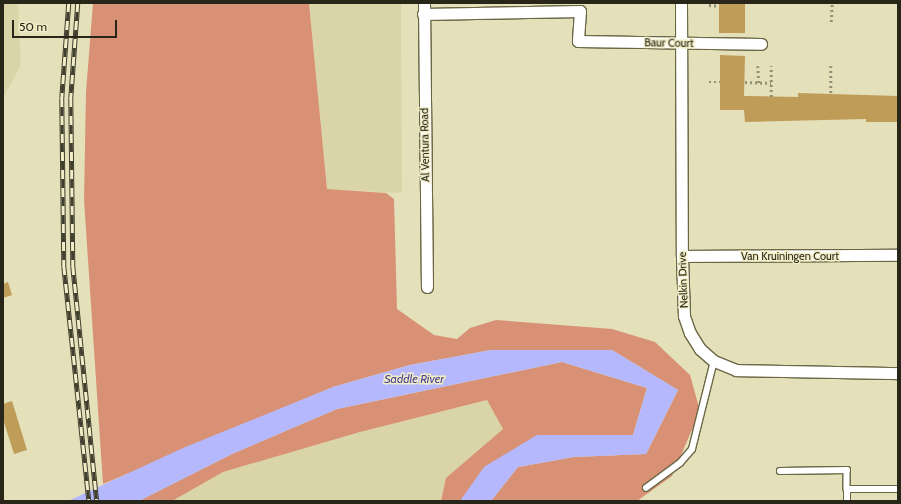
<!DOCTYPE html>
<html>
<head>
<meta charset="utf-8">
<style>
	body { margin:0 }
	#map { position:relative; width:901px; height:504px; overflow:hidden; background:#e4e0ba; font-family:Cabin,sans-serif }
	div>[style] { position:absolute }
	.built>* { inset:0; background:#dad5a8 }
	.forest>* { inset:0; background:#d89174 }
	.water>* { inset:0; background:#b5b8fc }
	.building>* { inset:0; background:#bf9c58 }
	.path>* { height:2.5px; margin-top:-1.25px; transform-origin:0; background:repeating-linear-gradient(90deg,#938f74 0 2px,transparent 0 5px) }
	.roads { filter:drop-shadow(1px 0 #6b6745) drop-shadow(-1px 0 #6b6745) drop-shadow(0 1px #6b6745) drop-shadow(0 -1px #6b6745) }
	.lane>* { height:5.5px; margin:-2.75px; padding:0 2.75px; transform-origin:2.75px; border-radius:2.75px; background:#fff }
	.street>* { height:11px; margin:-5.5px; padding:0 5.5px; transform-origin:5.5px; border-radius:5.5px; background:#fff }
	.rail>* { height:4.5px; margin-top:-2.25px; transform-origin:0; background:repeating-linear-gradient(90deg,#f1edc7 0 9px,#413f2e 0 18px); box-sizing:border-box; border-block:1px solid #413f2e }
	span { translate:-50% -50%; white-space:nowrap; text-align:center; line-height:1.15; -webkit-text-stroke:3px #f1edc7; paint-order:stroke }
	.street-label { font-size:11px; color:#282618 }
	.water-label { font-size:12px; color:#474291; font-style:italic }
	.frame { position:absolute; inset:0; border:4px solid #282618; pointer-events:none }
	.scale { position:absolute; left:12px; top:20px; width:105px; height:18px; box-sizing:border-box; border:2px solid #282618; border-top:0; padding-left:5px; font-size:12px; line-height:14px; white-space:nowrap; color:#282618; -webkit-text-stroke:3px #f1edc7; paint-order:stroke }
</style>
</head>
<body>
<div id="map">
	<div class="built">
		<div style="clip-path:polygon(3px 3px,18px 3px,21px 65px,3px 98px)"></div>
		<div style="clip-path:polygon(309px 3px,401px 3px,402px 193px,327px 189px)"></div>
		<div style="clip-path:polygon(488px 400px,503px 429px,446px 478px,441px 501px,172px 501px,222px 472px,360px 432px)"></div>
	</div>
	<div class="forest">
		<div style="clip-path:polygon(93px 3px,309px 3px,327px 189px,386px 193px,394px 199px,397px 309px,434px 335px,457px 339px,470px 328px,496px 320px,612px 329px,655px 342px,690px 375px,700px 411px,672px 476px,637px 501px,491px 501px,518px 467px,574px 457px,646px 454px,678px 390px,612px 350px,491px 350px,410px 365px,333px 387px,103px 484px,84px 200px,86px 92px)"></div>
		<div style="clip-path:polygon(562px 362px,647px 388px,633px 435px,537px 435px,460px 501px,441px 501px,446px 478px,503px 429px,487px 400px,360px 432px,223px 472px,172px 501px,139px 501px,232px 454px,337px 409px)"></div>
	</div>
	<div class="water">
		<div style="clip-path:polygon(491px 350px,612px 350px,678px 390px,646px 454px,574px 457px,518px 467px,491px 501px,460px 501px,484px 467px,537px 435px,633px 435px,647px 388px,562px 362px,337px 409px,232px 454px,139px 501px,68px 501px,183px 448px,333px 387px,410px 365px)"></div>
	</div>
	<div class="building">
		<div style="clip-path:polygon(719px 3px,745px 3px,745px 33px,719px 33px)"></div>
		<div style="clip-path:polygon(720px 55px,745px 56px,744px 96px,798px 97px,798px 93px,898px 96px,898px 122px,866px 122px,866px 119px,745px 122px,744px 110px,720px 110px)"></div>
		<div style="clip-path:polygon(8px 282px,12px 295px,3px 298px,3px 284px)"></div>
		<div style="clip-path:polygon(12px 401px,27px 450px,14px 454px,3px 419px,3px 404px)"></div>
	</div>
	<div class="path">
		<div style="left:709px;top:5px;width:10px;rotate:6deg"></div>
		<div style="left:831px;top:22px;width:19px;rotate:-87deg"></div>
		<div style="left:758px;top:66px;width:17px;rotate:87deg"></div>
		<div style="left:831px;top:66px;width:27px;rotate:90deg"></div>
		<div style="left:709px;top:82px;width:11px"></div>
		<div style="left:745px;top:82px;width:26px;rotate:2deg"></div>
		<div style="left:771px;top:97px;width:31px;rotate:-90deg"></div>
	</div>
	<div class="roads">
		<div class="lane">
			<div style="left:780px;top:471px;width:67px;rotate:-0.9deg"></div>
			<div style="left:847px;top:470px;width:19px;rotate:90deg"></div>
			<div style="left:847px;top:489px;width:51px"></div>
			<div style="left:646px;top:488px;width:42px;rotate:-36.3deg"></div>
			<div style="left:680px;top:463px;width:18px;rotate:-49deg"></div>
			<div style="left:692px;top:449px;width:91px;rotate:-76deg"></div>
			<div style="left:847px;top:501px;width:12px;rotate:-90deg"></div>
		</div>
		<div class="street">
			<div style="left:424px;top:3px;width:284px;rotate:89.4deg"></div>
			<div style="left:681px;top:3px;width:253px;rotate:89.8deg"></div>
			<div style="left:682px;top:256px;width:60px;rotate:88.1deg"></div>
			<div style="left:684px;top:316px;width:18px;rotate:71deg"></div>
			<div style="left:690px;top:333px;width:19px;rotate:58deg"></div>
			<div style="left:700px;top:349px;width:18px;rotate:41deg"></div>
			<div style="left:714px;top:361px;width:24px;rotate:22deg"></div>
			<div style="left:736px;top:370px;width:162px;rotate:1.1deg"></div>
			<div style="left:423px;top:14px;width:157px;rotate:-1.1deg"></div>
			<div style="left:580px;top:11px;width:30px;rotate:94deg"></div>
			<div style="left:578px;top:41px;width:183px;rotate:0.9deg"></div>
			<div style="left:682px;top:256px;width:216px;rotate:-0.3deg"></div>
		</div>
	</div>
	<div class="rail">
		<div style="left:69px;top:3px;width:95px;rotate:94.2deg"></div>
		<div style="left:62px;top:98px;width:168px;rotate:89.3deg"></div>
		<div style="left:64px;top:266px;width:236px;rotate:83.9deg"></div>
		<div style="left:78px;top:3px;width:95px;rotate:94.2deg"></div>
		<div style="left:71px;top:98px;width:168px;rotate:89.3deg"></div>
		<div style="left:73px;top:266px;width:236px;rotate:84.2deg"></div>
	</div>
	<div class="street-label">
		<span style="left:669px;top:43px;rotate:1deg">Baur Court</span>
		<span style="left:425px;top:145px;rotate:-91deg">Al Ventura Road</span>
		<span style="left:790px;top:256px">Van Kruiningen Court</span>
		<span style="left:683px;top:280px;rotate:-92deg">Nelkin Drive</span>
	</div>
	<div class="water-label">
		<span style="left:414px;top:379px">Saddle River</span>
	</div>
	<div class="frame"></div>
	<div class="scale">50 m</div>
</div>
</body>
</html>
